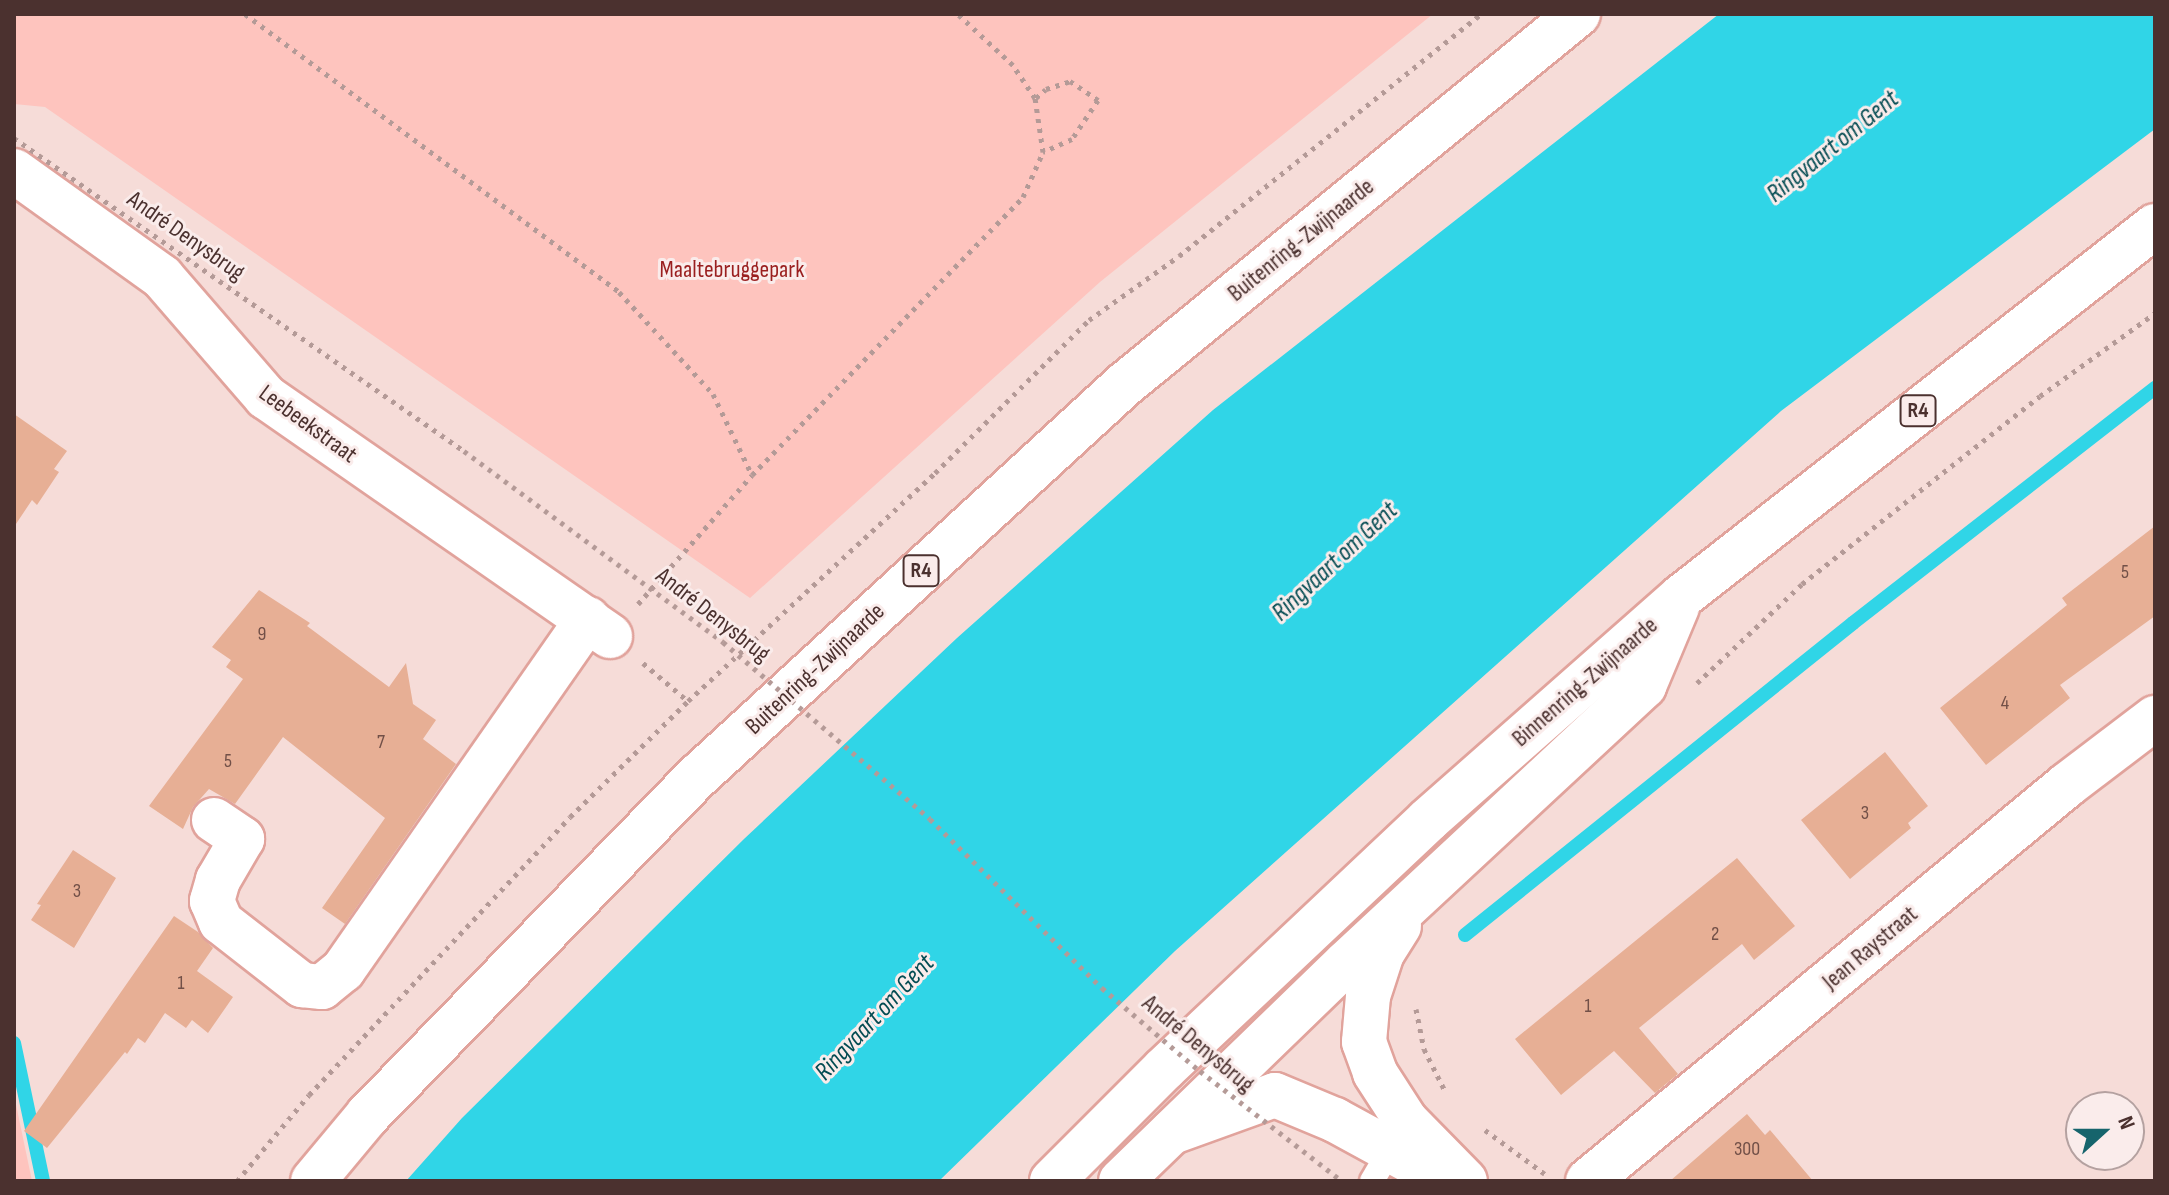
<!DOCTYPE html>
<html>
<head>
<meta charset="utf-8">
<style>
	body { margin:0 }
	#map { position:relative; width:2169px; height:1195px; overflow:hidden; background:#f6dcd8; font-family:"Sofia Sans Condensed",sans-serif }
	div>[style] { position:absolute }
	.green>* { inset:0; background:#fec4be }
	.water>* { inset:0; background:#30d5e7 }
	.stream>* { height:14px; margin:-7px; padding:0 7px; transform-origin:7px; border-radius:7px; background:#30d5e7 }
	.building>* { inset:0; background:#e7af95 }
	.path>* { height:5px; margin-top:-2.5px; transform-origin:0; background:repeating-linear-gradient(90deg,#b49a97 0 4px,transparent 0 10px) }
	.roads { filter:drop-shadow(2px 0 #e1a39c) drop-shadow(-2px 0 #e1a39c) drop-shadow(0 2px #e1a39c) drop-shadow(0 -2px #e1a39c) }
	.service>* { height:24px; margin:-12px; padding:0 12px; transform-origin:12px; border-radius:12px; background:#fff }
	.minor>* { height:44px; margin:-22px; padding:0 22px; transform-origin:22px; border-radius:22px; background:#fff }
	.secondary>* { height:44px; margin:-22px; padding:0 22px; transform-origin:22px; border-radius:22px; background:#fff }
	.trunk>* { height:44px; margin:-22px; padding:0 22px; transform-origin:22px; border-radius:22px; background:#fff }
	.path-bridge>* { height:5px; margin-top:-2.5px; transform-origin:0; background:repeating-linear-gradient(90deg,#b49a97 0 4px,transparent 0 10px) }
	span { translate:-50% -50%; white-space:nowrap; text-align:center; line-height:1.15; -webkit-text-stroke:6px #faeceb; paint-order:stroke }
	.number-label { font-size:20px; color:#725048 }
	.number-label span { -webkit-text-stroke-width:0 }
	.shield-label span { padding:2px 6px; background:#faeceb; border:2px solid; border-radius:6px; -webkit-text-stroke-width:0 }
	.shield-label { font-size:22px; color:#4b312f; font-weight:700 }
	.street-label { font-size:24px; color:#4b312f }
	.park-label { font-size:24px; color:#9a1f1f }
	.water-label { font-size:26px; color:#044c53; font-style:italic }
	.frame { position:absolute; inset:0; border:16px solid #4b312f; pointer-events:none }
	.north { position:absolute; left:2065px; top:1091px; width:80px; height:80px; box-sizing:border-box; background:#faeceb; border:2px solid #b4a1a0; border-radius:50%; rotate:69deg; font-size:22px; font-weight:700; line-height:32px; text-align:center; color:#4b312f }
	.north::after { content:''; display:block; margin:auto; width:28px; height:36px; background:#16646c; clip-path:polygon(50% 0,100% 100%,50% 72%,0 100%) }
</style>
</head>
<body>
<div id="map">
	<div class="green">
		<div style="clip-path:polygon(14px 14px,1433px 14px,1100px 282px,750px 598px,45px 107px,14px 104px)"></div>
		<div style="clip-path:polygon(14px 1095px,32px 1181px,14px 1181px)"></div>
	</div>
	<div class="water">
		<div style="clip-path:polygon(1719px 14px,2155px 14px,2155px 129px,1781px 411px,1175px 951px,939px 1181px,406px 1181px,462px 1118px,744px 839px,957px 638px,1213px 410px)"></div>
	</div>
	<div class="stream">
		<div style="left:1465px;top:935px;width:498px;rotate:-38.8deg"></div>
		<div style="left:1853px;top:623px;width:383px;rotate:-37.9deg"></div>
		<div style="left:14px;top:1043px;width:141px;rotate:78.1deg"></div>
	</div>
	<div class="building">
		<div style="clip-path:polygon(14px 414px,67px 451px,54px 469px,59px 472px,37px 505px,32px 500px,14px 527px)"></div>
		<div style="clip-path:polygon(2155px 526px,2155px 616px,2060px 685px,2070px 698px,1986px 765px,1940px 708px,2067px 605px,2062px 598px)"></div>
		<div style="clip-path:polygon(259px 590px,310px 623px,307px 626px,389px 687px,406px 663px,413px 704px,436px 720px,423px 739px,456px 764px,345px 924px,322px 908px,385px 818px,283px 737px,235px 804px,209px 789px,193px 807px,183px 829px,149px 806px,243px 679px,226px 667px,231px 660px,212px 647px)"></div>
		<div style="clip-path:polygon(1885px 752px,1928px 806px,1908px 823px,1911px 828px,1850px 879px,1801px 820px)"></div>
		<div style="clip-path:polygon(73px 850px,116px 878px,74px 948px,31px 920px,41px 905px,37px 904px)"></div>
		<div style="clip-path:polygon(1737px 858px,1795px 926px,1754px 960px,1742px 944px,1639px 1028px,1678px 1074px,1655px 1093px,1614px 1051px,1561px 1095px,1515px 1039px)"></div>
		<div style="clip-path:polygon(174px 916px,198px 932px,213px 948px,197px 971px,233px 997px,208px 1033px,192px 1020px,186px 1028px,165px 1013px,145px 1043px,138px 1038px,127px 1054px,125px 1052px,47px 1148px,24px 1131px)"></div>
		<div style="clip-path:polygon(1747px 1114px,1765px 1135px,1770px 1130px,1813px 1181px,1670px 1181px)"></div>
	</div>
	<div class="path">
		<div style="left:245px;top:14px;width:466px;rotate:36.6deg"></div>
		<div style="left:619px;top:292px;width:139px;rotate:47.3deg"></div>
		<div style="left:713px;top:394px;width:90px;rotate:64.3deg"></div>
		<div style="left:1036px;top:98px;width:13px;rotate:-42deg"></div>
		<div style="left:1046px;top:89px;width:25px;rotate:-18deg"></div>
		<div style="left:1070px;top:81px;width:34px;rotate:34deg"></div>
		<div style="left:1098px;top:100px;width:47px;rotate:123.7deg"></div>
		<div style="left:1072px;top:139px;width:32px;rotate:156deg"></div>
		<div style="left:638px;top:604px;width:172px;rotate:-48.5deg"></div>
		<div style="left:752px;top:475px;width:388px;rotate:-45.7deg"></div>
		<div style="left:1023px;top:197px;width:49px;rotate:-66deg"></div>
		<div style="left:1043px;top:152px;width:55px;rotate:-98.4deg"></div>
		<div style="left:1035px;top:98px;width:40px;rotate:-124deg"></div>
		<div style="left:1013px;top:65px;width:75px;rotate:-137.2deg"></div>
		<div style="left:643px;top:663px;width:59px;rotate:40.2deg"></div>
		<div style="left:1697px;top:683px;width:144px;rotate:-43.3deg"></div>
		<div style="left:1802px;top:584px;width:303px;rotate:-38.3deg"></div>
		<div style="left:2040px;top:396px;width:142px;rotate:-35.8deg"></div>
		<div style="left:1416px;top:1009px;width:41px;rotate:78.7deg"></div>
		<div style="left:1424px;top:1049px;width:45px;rotate:63.4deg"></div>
		<div style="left:1485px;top:1130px;width:74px;rotate:36.3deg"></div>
		<div style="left:237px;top:1181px;width:112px;rotate:-50.1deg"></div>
		<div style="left:309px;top:1095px;width:381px;rotate:-46.8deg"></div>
		<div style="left:570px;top:817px;width:165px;rotate:-44.5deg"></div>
		<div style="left:688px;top:701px;width:336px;rotate:-42.7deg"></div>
		<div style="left:935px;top:473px;width:217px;rotate:-44.8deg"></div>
		<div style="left:1089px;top:320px;width:110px;rotate:-35.4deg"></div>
		<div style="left:1179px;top:256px;width:387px;rotate:-38.7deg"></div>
	</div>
	<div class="roads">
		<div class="service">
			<div style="left:1372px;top:1181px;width:45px;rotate:-59.5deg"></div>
		</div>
		<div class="minor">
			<div style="left:14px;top:171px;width:182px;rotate:35.6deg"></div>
			<div style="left:162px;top:277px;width:159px;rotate:49.1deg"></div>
			<div style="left:266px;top:397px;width:419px;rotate:34.8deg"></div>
			<div style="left:214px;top:820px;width:34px;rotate:34deg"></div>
			<div style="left:242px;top:839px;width:48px;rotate:120.3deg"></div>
			<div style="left:218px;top:880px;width:22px;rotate:106deg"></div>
			<div style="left:212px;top:901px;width:23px;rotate:67deg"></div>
			<div style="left:221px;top:922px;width:103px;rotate:37.9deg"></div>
			<div style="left:302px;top:985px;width:20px;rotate:6deg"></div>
			<div style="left:322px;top:987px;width:27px;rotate:-39deg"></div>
			<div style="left:343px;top:970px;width:428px;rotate:-55.1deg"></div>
			<div style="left:1172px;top:1132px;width:109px;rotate:-19.8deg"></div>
			<div style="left:1275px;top:1095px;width:65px;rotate:22.6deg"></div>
			<div style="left:1335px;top:1120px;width:128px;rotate:28.6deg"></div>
			<div style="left:1588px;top:1181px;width:621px;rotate:-39.58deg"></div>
			<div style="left:2067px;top:785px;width:111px;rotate:-37.3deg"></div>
		</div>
		<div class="secondary">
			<div style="left:1406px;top:1121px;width:84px;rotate:45.5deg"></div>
		</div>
		<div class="trunk">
			<div style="left:1399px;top:926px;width:32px;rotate:122deg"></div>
			<div style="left:1382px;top:953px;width:45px;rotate:108deg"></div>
			<div style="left:1368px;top:996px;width:46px;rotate:95deg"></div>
			<div style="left:1364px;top:1042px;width:33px;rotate:70deg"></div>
			<div style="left:1375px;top:1073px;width:57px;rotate:57.1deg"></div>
			<div style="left:313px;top:1181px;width:86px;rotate:-50.2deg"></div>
			<div style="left:368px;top:1115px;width:475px;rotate:-45.8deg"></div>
			<div style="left:699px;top:775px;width:578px;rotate:-42.55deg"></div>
			<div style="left:1125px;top:384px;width:585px;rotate:-39.24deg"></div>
			<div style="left:1052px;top:1181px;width:158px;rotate:-45deg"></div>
			<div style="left:1164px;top:1069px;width:363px;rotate:-43.3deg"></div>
			<div style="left:1428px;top:820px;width:337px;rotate:-41.4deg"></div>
			<div style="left:1681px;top:597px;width:602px;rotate:-38.05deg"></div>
			<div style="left:1121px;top:1181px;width:313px;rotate:-44.1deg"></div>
			<div style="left:1346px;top:963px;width:407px;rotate:-42.9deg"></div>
			<div style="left:1644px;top:686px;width:86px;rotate:-67.3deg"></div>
		</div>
	</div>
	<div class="path-bridge">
		<div style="left:14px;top:138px;width:548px;rotate:34.82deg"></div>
		<div style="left:464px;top:451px;width:322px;rotate:36.4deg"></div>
		<div style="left:723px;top:642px;width:272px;rotate:40.5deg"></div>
		<div style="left:930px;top:819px;width:241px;rotate:44.5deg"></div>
		<div style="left:1102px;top:988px;width:128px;rotate:40.3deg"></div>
		<div style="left:1200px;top:1071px;width:180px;rotate:37.8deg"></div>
	</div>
	<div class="number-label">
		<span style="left:2125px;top:572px">5</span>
		<span style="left:262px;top:634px">9</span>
		<span style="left:2005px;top:703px">4</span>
		<span style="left:381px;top:742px">7</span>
		<span style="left:228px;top:761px">5</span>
		<span style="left:1865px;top:813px">3</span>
		<span style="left:77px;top:891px">3</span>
		<span style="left:1715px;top:934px">2</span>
		<span style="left:181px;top:983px">1</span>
		<span style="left:1588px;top:1006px">1</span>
		<span style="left:1747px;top:1149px">300</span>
	</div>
	<div class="shield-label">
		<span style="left:1918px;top:411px">R4</span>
		<span style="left:921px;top:571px">R4</span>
	</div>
	<div class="street-label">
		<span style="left:186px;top:236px;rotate:35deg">André Denysbrug</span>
		<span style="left:1301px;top:240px;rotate:-39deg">Buitenring-Zwijnaarde</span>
		<span style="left:308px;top:424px;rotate:36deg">Leebeekstraat</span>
		<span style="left:713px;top:615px;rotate:38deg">André Denysbrug</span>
		<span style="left:815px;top:669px;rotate:-43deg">Buitenring-Zwijnaarde</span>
		<span style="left:1585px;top:682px;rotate:-41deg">Binnenring-Zwijnaarde</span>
		<span style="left:1870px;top:948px;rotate:-40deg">Jean Raystraat</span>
		<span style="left:1198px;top:1044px;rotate:40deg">André Denysbrug</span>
	</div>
	<div class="park-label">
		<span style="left:732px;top:270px">Maaltebruggepark</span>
	</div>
	<div class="water-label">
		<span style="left:1833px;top:147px;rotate:-39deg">Ringvaart om Gent</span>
		<span style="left:1335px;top:562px;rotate:-43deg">Ringvaart om Gent</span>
		<span style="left:875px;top:1018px;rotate:-47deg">Ringvaart om Gent</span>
	</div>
	<div class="frame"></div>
	<div class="north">N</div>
</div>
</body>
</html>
